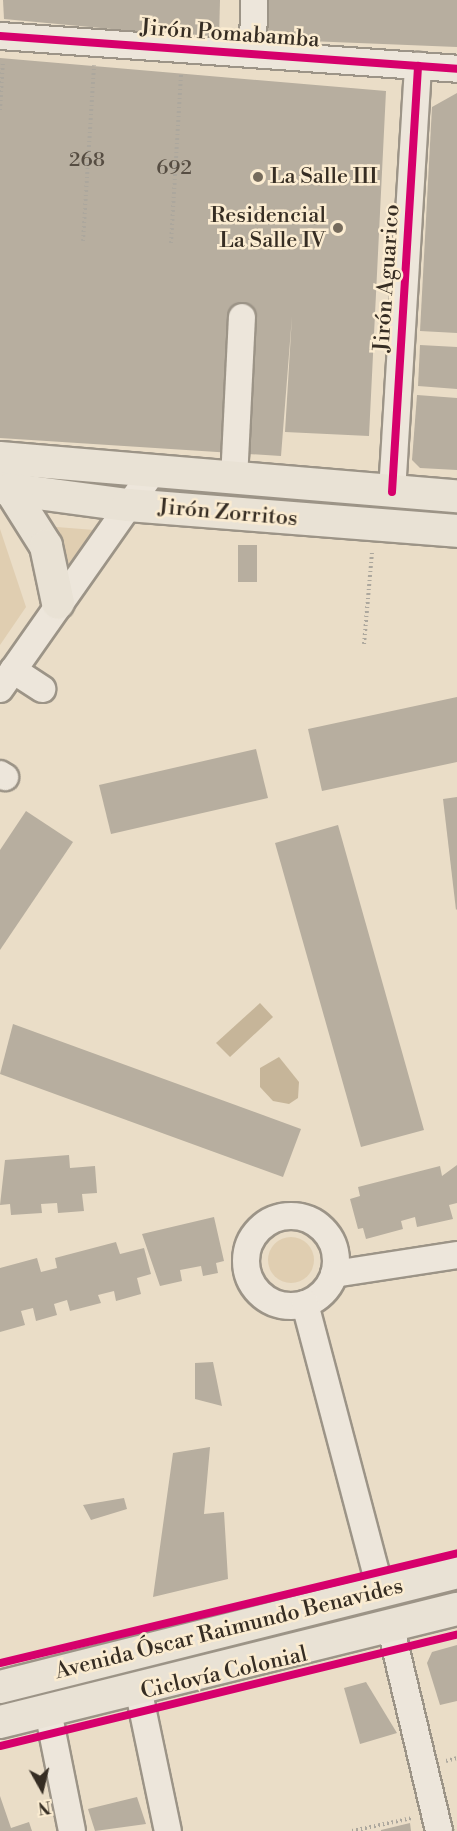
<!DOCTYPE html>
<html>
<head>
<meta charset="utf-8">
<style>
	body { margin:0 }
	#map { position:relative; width:457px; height:1831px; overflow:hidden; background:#eaddc7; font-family:"Libre Bodoni",serif }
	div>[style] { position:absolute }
	.green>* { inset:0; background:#e0ceb1 }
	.round { border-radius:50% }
	.water>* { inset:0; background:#c6b599 }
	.building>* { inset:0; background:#b7ae9f }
	.path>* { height:4px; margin-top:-2px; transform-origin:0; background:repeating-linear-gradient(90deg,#aca79d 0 1.5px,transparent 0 4.5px) }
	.roads { filter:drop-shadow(2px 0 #9c9487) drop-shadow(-2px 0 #9c9487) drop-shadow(0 2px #9c9487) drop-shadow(0 -2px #9c9487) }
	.minor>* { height:26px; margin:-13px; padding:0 13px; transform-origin:13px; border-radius:13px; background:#ede6db }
	.minor>.ring { margin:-13px; padding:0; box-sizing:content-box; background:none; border:26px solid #ede6db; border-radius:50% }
	.major>* { height:32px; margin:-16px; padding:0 16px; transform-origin:16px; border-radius:16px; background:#e9e2d5 }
	.cycleway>* { height:8px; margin:-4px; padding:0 4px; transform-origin:4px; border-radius:4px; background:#d6006c }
	.dots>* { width:16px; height:16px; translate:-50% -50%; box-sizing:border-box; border:3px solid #fbecd1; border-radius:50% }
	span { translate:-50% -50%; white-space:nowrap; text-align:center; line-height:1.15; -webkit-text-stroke:5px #fbecd1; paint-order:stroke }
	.number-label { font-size:20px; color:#564d42 }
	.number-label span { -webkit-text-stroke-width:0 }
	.street-label { font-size:22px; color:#362d23 }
	.poi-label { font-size:22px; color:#362d23 }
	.left { translate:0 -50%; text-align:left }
	.right { translate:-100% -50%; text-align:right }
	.north { position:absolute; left:12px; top:1759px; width:60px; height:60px; -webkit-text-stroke:4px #fbecd1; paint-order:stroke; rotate:172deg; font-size:16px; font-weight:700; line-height:24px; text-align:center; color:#362d23 }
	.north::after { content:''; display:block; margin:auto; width:21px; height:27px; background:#362d23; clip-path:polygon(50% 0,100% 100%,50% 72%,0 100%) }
</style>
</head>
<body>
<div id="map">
	<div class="green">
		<div style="clip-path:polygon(44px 526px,94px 530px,66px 567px)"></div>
		<div style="clip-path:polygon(0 529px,26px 607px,0 645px)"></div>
		<div class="round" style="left:268px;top:1237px;width:46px;height:46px"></div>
	</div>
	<div class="water">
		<div style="clip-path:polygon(260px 1003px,273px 1017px,230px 1057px,216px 1043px)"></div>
		<div style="clip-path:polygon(279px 1057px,299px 1082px,298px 1098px,289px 1104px,273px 1101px,260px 1087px,260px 1068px)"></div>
	</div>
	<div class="building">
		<div style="clip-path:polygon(3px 0,220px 0,219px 39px,4px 19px)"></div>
		<div style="clip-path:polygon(261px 0,457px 0,457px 47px,259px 39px)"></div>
		<div style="clip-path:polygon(0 58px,386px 91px,369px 436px,285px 432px,292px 316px,281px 456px,0 438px)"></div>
		<div style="clip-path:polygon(457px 93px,457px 333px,420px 331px,432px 107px)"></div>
		<div style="clip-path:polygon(420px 345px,457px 347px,457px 389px,418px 386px)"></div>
		<div style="clip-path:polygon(417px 395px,457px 398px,457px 470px,420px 468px,412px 460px)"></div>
		<div style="clip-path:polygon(238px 545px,257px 545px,257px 582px,238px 582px)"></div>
		<div style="clip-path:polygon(457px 697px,457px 762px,322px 791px,308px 729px)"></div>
		<div style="clip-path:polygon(256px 749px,268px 798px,111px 834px,99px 785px)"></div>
		<div style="clip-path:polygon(457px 797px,457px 909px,456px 910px,443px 799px)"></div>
		<div style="clip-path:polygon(26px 811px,73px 842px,0 950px,0 850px)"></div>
		<div style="clip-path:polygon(338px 825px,424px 1130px,361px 1147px,275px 843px)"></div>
		<div style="clip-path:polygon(13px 1024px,301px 1129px,283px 1177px,0 1074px)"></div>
		<div style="clip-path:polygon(69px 1155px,70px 1168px,95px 1166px,97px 1193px,82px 1194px,84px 1211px,58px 1213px,57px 1203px,41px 1204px,42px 1213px,11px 1215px,10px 1204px,0 1205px,5px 1160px)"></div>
		<div style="clip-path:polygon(457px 1165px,457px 1203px,449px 1205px,453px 1219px,417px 1227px,415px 1217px,401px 1221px,403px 1229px,366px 1239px,363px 1228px,358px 1229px,350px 1199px,360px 1196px,358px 1187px,440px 1166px,442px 1176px)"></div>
		<div style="clip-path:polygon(214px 1217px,224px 1261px,216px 1263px,218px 1273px,203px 1276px,201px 1266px,180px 1270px,182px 1281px,160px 1286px,142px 1234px)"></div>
		<div style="clip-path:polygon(116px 1242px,120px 1254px,144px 1248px,151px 1274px,137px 1278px,141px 1294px,116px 1301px,114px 1291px,98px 1295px,101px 1303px,70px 1311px,67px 1300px,54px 1304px,57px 1315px,36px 1321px,33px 1308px,21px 1311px,25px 1325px,0 1332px,0 1268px,37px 1258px,41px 1272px,57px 1268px,55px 1258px)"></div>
		<div style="clip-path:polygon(213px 1362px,222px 1406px,195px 1399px,195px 1363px)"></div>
		<div style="clip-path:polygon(210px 1447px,204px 1514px,224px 1512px,228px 1579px,153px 1597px,173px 1453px)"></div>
		<div style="clip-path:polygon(124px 1498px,127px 1509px,91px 1520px,83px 1505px)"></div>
		<div style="clip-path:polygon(457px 1645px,457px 1701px,440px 1705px,427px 1663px,432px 1652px)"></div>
		<div style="clip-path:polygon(366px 1682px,397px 1733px,360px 1744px,344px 1688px)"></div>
		<div style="clip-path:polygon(0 1796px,11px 1828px,29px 1822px,32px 1831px,0 1831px)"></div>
		<div style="clip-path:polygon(137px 1797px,146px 1824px,95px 1831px,88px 1809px)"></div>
		<div style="clip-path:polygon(410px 1823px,411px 1831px,381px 1831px,381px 1830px)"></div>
	</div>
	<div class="path">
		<div style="left:0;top:110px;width:49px;rotate:-86.5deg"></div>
		<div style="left:83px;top:241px;width:176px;rotate:-86.4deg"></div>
		<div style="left:171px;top:243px;width:170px;rotate:-86.6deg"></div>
		<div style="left:364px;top:644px;width:92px;rotate:-85deg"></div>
		<div style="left:446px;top:1761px;width:11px;rotate:-15deg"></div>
		<div style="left:352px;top:1831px;width:61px;rotate:-12.2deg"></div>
	</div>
	<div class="roads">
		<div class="minor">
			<div style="left:0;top:36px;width:458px;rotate:4.1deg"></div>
			<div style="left:253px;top:53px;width:53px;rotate:-88.9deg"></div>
			<div style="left:234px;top:480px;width:163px;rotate:-87.2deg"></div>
			<div style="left:392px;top:492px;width:427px;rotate:-86.5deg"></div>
			<div style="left:13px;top:670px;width:35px;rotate:33deg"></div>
			<div style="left:0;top:689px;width:263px;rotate:-54.9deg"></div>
			<div style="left:0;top:774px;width:6px;rotate:31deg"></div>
			<div class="ring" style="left:246px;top:1216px;width:64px;height:64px"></div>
			<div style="left:334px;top:1274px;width:124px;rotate:-8.8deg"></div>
			<div style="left:305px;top:1304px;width:297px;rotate:75.2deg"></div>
			<div style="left:390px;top:1625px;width:212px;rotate:76.6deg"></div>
			<div style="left:138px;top:1688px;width:146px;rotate:78.2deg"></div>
			<div style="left:48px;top:1711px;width:122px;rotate:78.7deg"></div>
		</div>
		<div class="major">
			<div style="left:0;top:458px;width:459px;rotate:4.8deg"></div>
			<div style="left:0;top:488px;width:129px;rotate:7.6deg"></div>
			<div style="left:128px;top:505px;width:330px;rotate:4.5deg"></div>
			<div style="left:10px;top:489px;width:67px;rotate:57.7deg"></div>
			<div style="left:46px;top:546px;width:58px;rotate:78.1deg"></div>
			<div style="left:0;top:1687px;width:471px;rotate:-14.1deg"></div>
			<div style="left:0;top:1722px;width:471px;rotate:-13.9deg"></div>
		</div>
	</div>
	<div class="cycleway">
		<div style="left:0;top:36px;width:458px;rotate:4.1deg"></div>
		<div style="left:392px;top:492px;width:427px;rotate:-86.5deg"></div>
		<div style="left:0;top:1663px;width:470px;rotate:-13.5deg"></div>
		<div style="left:0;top:1746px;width:470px;rotate:-13.7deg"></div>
	</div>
	<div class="dots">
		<div style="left:258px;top:177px;background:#756b5c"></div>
		<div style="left:338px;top:228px;background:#756b5c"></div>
	</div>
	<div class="number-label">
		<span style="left:87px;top:160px">268</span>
		<span style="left:174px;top:168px">692</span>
	</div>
	<div class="street-label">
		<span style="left:230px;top:34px;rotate:4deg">Jirón Pomabamba</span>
		<span style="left:387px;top:278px;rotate:-86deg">Jirón Aguarico</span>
		<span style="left:228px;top:513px;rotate:5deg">Jirón Zorritos</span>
		<span style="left:229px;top:1629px;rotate:-14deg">Avenida Óscar Raimundo Benavides</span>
		<span style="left:224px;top:1673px;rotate:-13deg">Ciclovía Colonial</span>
	</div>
	<div class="poi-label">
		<span class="left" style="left:270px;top:177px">La Salle III</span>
		<span class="right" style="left:326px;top:228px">Residencial<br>La Salle IV</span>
	</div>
	<div class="north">N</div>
</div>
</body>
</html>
